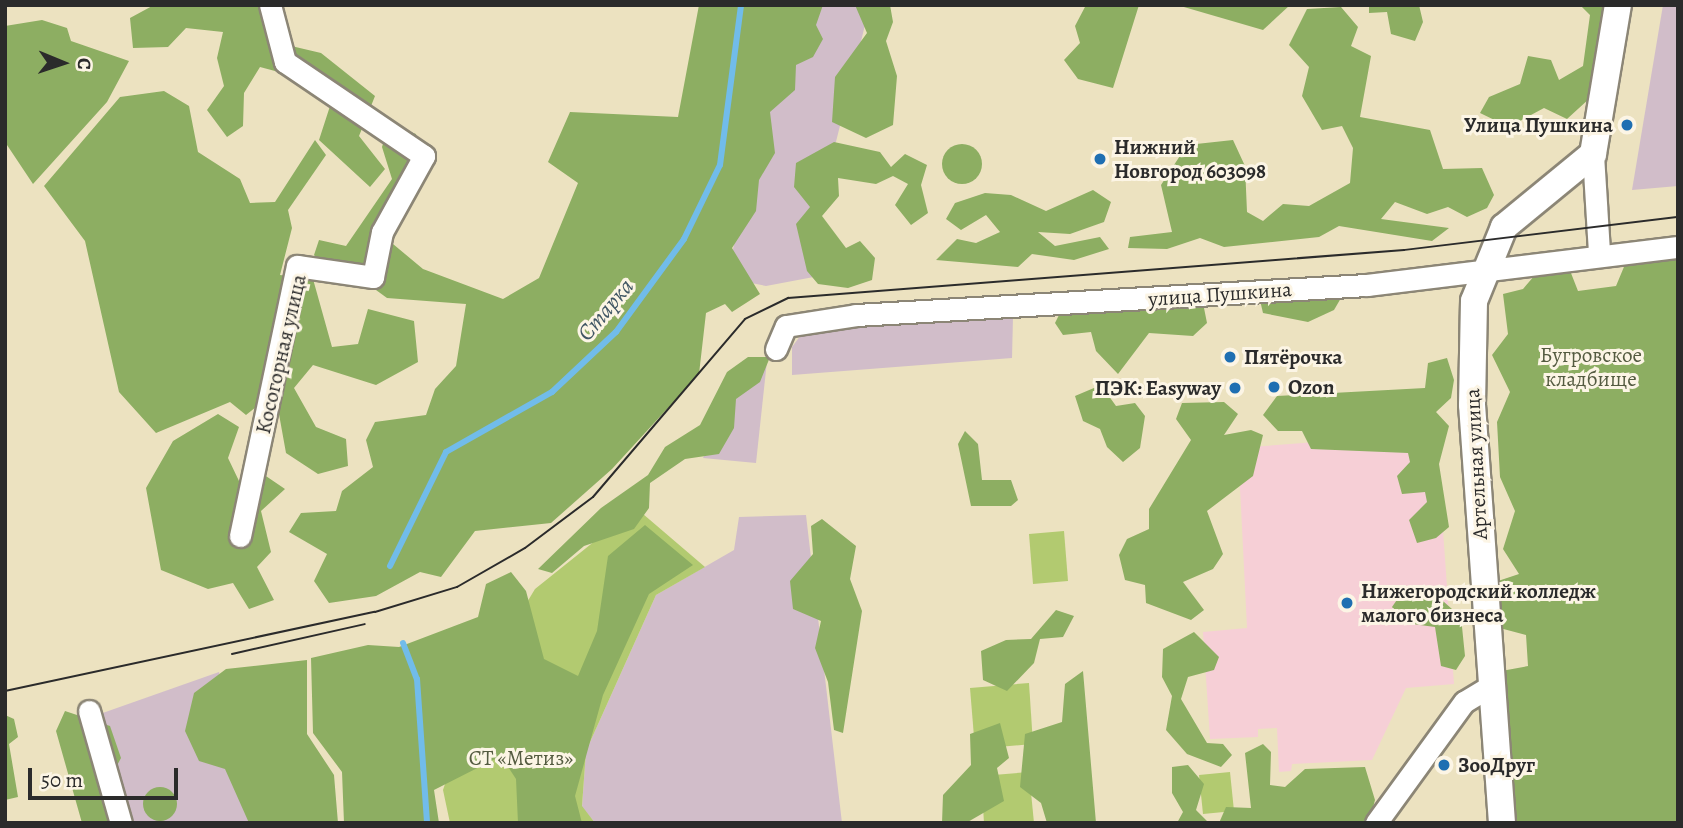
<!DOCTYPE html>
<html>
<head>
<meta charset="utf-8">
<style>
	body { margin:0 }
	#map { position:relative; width:1683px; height:828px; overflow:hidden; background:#ece2c0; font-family:Alegreya,serif }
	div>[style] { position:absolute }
	.built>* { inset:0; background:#f6cfd6 }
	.industrial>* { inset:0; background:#d1bdc9 }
	.green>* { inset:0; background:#b2ca70 }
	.forest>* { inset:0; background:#8dae62 }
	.round { border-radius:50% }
	.stream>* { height:6px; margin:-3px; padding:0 3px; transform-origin:3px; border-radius:3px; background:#71bcea }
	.roads { filter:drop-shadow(2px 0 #8c8676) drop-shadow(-2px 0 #8c8676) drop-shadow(0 2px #8c8676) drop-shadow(0 -2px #8c8676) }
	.minor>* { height:21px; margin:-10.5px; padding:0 10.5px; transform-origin:10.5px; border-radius:10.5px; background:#fff }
	.tertiary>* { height:26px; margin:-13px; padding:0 13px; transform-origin:13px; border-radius:13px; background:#fff }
	.tram>* { height:2px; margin:-1px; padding:0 1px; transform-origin:1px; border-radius:1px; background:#2b2b2b }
	.dots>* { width:19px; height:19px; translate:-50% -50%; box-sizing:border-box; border:4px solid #fcf5e5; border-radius:50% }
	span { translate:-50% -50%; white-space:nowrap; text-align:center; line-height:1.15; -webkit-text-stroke:6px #fcf5e5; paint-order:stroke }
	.poi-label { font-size:21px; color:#2b2b2b; font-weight:700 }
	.right { translate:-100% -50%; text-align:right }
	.left { translate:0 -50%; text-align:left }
	.street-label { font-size:21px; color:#2b2b2b }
	.park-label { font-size:21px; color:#545b40 }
	.water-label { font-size:23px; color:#405664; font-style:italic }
	.frame { position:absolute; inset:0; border:7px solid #2b2b2b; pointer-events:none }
	.north { position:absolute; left:28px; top:28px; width:70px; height:70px; -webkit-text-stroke:5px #fcf5e5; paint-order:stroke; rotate:92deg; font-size:19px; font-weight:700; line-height:28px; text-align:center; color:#2b2b2b }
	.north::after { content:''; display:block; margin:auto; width:24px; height:32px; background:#2b2b2b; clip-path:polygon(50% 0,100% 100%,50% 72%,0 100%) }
	.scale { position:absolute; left:28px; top:768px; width:150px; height:32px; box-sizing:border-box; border:4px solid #2b2b2b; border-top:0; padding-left:9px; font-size:21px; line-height:24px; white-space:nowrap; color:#2b2b2b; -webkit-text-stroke:5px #fcf5e5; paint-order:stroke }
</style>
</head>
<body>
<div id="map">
	<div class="built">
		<div style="clip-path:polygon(1436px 433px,1454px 684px,1406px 688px,1372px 760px,1292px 764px,1291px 771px,1279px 772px,1277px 728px,1258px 729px,1258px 737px,1210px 739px,1203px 632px,1247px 628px,1238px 448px)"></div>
	</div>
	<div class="industrial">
		<div style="clip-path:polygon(792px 5px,870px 5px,823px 194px,819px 276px,766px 286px,726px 278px)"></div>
		<div style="clip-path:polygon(1663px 5px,1678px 5px,1678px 186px,1632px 190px)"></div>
		<div style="clip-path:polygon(1013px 317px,1012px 358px,792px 375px,792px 347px,806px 328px)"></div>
		<div style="clip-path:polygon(767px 361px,756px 463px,703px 458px,739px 385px)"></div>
		<div style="clip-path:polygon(806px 515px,842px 823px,595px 823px,582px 807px,586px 751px,656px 595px,734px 550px,739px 517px)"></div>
		<div style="clip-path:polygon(219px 672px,252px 823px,128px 823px,97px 715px)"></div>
	</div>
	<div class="green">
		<div style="clip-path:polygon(636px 508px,705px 567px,656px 595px,586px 751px,582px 806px,595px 823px,450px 823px,443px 790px,479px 682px,535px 589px)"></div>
		<div style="clip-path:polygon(1064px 531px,1068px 581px,1033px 584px,1029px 534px)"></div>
		<div style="clip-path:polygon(1029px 683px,1033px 744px,975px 749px,970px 688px)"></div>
		<div style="clip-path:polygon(1029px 772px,1034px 823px,984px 823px,981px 776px)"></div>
		<div style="clip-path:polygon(1230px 772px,1234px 811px,1203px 814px,1199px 775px)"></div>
	</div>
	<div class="forest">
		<div style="clip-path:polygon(154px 5px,264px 5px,270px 41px,321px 53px,375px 96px,359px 136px,385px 169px,370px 187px,319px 140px,331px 103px,305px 79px,260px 67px,244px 93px,243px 126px,227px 137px,207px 110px,224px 86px,217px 58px,223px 32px,186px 28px,168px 47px,133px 48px,130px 18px)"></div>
		<div style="clip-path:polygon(699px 5px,823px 5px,816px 25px,823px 39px,813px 57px,796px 65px,795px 90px,770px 112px,775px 153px,759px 180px,756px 211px,732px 248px,760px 294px,732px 312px,725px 304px,706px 313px,699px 374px,612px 469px,551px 523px,475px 531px,441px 577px,420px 572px,376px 596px,329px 603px,314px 581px,327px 554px,289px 532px,301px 513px,336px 511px,342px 491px,373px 467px,366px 440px,375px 422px,426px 415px,435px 389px,456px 366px,466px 304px,387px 298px,365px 282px,329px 275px,314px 255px,319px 240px,346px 246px,392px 179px,382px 147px,389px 124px,416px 134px,419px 159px,387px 239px,423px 269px,503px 299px,539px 278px,578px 183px,548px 162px,570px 112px,678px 117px)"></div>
		<div style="clip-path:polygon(855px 5px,890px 5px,893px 22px,886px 41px,897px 76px,893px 125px,866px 138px,832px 122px,835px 77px,867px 33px)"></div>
		<div style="clip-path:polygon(1086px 5px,1139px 5px,1113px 88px,1078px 79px,1064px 60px,1080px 43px,1075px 26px)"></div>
		<div style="clip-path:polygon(1177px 5px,1290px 5px,1263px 30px)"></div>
		<div style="clip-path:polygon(1369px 5px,1419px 5px,1423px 22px,1415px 41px,1391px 34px,1387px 12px,1369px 13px)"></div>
		<div style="clip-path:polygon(1580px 5px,1604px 5px,1601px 88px,1567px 119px,1544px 108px,1509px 127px,1480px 113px,1489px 97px,1520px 84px,1528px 56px,1551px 60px,1559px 80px,1583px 66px,1590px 15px)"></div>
		<div style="clip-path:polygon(1341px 7px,1358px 27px,1351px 46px,1371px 56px,1360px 117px,1430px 130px,1443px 169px,1482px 168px,1494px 195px,1487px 208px,1467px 217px,1448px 207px,1427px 214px,1395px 202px,1381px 219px,1449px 228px,1432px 241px,1339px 226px,1319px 237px,1224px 247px,1200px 238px,1167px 249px,1128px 248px,1130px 237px,1172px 232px,1161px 185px,1187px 145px,1233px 140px,1245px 166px,1247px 212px,1263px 221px,1283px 204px,1309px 206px,1350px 183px,1353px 148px,1342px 126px,1322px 130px,1302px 96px,1309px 67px,1289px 45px,1307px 9px)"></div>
		<div style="clip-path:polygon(42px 20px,67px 28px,71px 41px,129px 61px,107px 102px,33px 184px,5px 142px,5px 26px)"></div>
		<div style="clip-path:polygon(164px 91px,189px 106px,198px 152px,240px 179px,250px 203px,275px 202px,315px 140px,326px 155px,288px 210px,292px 228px,280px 275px,313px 279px,332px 347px,358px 344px,368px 309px,414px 321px,418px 362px,376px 385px,313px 365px,294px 388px,316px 427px,346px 439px,348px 466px,318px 474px,286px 453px,275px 392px,246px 415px,230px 402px,156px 433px,119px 392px,85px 241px,44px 186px,120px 97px)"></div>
		<div style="clip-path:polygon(834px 142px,880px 152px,891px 167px,905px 154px,927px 165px,921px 185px,928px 213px,911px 225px,895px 205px,908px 184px,893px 176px,876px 184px,838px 178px,839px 196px,822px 216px,846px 248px,860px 241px,875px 258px,872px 280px,848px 288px,818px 284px,807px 271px,796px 224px,810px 207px,794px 187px,796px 163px)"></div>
		<div class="round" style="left:942px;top:144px;width:40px;height:40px"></div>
		<div style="clip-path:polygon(1093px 190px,1111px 202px,1104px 222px,1070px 234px,1038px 232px,1055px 246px,1100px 237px,1109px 249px,1074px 260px,1032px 254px,1018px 267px,936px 260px,957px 239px,976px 243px,1000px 232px,986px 215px,961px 230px,946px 219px,955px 203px,985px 193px,1011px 195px,1046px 211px)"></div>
		<div style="clip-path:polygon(1678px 253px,1678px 823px,1512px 823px,1508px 798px,1517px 769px,1501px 747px,1496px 672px,1528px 666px,1526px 635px,1496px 627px,1492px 583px,1519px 574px,1503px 549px,1515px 511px,1500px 477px,1497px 422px,1510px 392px,1492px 355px,1508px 334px,1503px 294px,1523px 289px,1541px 268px,1569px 268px,1578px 291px,1616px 286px,1626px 262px)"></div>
		<div style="clip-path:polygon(1329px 280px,1341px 298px,1334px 310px,1308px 322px,1263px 313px,1259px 296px)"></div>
		<div style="clip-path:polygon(1177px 285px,1200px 288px,1207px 323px,1193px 336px,1149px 333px,1118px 374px,1096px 351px,1091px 332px,1063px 335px,1055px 323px,1067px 299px,1117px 306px)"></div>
		<div style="clip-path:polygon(748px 357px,770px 357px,760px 382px,736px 399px,734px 428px,719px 454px,685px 459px,650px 483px,649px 508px,634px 529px,584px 546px,552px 573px,538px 569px,601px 508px,648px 475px,665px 447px,700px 425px,727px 372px)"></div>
		<div style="clip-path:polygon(1447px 358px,1454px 380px,1451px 398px,1436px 412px,1449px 426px,1439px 464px,1449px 527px,1436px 538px,1417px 543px,1409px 520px,1427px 502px,1425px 492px,1402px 494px,1397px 476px,1410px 462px,1408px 453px,1311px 449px,1302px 431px,1278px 431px,1263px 415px,1277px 396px,1425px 388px,1428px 363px)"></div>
		<div style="clip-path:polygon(1101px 385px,1116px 406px,1135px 403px,1145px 416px,1140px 448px,1123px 462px,1107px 447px,1100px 429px,1083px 421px,1075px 396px)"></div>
		<div style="clip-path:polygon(1224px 402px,1238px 414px,1224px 435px,1251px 430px,1263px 435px,1253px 476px,1207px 511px,1223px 554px,1213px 569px,1183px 582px,1204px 610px,1191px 620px,1146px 603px,1145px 585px,1125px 580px,1119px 555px,1127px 539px,1149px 529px,1149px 509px,1191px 440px,1176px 419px,1182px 403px)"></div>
		<div style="clip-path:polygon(218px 414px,239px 427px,228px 458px,239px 481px,260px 472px,285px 489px,261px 511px,271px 552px,257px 567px,274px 600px,249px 609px,233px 583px,208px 589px,161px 570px,146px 488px,173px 441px)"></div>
		<div style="clip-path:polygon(965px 431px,978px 444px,982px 480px,1011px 480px,1018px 500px,1011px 506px,971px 506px,958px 444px)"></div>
		<div style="clip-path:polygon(822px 519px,856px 546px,850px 579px,862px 611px,843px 733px,834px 730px,828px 682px,815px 648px,821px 621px,793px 609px,790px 581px,813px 554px,811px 526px)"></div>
		<div style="clip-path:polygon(645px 525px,693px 565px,649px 594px,603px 695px,575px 796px,582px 823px,518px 823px,516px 779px,501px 756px,434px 790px,439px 823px,344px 823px,342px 772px,313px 733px,311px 658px,368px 645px,399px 647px,478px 617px,486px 584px,511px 572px,526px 591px,544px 659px,578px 676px,597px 631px,608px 556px)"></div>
		<div style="clip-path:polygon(1403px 591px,1435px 594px,1461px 617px,1465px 656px,1456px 670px,1441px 666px,1435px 627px,1405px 623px,1392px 607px)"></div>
		<div style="clip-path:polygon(1056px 610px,1074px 616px,1063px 637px,1040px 639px,1034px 663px,1007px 691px,983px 680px,981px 651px,1006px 640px,1031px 639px)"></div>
		<div style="clip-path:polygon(1194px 632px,1219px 657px,1214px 670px,1188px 677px,1181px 699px,1207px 743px,1223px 744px,1232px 755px,1221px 767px,1187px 754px,1166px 730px,1172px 696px,1162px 677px,1163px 649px)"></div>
		<div style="clip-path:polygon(307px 660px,307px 734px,334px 775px,338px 823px,249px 823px,225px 769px,199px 761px,185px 731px,194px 693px,226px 669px)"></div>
		<div style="clip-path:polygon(1083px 671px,1096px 823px,1047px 823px,1041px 803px,1020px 787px,1025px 734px,1062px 722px,1065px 684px)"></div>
		<div style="clip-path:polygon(65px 711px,110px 726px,121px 758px,106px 786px,119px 823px,82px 823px,56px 731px)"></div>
		<div style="clip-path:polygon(5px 715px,14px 719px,18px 737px,9px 744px,18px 797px,5px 800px)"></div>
		<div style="clip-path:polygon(1000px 723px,1009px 758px,997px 768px,1004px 801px,966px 823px,942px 823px,943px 795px,971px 765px,970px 734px)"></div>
		<div style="clip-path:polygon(1263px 744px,1271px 752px,1270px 785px,1285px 787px,1305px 769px,1365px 767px,1375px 800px,1369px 823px,1219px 823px,1226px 807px,1251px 808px,1245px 753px)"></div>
		<div style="clip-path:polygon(1188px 765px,1204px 784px,1196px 810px,1209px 823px,1177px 823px,1183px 812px,1172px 793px,1172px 767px)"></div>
		<div class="round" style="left:143px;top:787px;width:34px;height:34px"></div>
	</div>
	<div class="stream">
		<div style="left:390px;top:566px;width:127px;rotate:-63.8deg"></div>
		<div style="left:446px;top:452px;width:122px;rotate:-29.5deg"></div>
		<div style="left:552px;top:392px;width:88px;rotate:-43.2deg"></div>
		<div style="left:616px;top:332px;width:115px;rotate:-53.8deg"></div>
		<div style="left:684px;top:239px;width:82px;rotate:-64.1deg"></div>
		<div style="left:720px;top:165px;width:161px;rotate:-82.5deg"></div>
		<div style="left:403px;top:643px;width:39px;rotate:69deg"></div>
		<div style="left:417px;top:679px;width:144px;rotate:86deg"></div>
	</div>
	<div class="roads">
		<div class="minor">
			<div style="left:1593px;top:154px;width:98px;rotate:86.5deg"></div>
			<div style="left:776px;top:349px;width:25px;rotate:-67deg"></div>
			<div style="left:786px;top:326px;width:71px;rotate:-8.9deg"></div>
			<div style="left:856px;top:315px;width:512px;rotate:-3.36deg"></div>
			<div style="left:1367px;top:285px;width:313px;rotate:-7deg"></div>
			<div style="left:240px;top:536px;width:276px;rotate:-78.1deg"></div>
			<div style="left:297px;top:266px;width:77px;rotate:8.2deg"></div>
			<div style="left:373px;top:277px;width:46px;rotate:-78.7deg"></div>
			<div style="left:382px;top:232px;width:87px;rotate:-61.1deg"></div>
			<div style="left:424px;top:156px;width:168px;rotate:-145.9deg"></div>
			<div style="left:285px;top:62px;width:59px;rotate:-104.7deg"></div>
			<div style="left:89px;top:711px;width:116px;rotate:74.1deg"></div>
			<div style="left:1376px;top:823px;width:150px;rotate:-54deg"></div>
			<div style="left:1464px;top:702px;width:29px;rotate:-31deg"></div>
		</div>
		<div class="tertiary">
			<div style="left:1502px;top:823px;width:419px;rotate:-94.1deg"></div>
			<div style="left:1472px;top:405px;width:104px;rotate:-88.9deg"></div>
			<div style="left:1474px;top:301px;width:80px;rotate:-67.9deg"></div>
			<div style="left:1504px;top:227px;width:115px;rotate:-39.4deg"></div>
			<div style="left:1593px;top:154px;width:151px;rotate:-80.5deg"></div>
		</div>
	</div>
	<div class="tram">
		<div style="left:232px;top:654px;width:136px;rotate:-12.7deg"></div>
		<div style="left:5px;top:691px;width:378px;rotate:-12.1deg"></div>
		<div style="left:375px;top:612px;width:86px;rotate:-17deg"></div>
		<div style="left:457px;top:587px;width:78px;rotate:-29.8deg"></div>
		<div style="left:525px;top:548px;width:85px;rotate:-36.9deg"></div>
		<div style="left:593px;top:497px;width:234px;rotate:-49.5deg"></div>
		<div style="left:745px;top:319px;width:48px;rotate:-26deg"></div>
		<div style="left:788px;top:298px;width:618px;rotate:-4.46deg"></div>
		<div style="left:1404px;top:250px;width:276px;rotate:-6.9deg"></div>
	</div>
	<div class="dots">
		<div style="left:1627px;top:125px;background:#1f6fb2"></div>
		<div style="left:1100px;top:159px;background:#1f6fb2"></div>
		<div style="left:1230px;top:357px;background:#1f6fb2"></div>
		<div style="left:1274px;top:387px;background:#1f6fb2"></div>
		<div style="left:1235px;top:388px;background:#1f6fb2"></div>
		<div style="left:1347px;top:603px;background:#1f6fb2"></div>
		<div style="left:1444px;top:765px;background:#1f6fb2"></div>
	</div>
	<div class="poi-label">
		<span class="right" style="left:1613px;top:125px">Улица Пушкина</span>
		<span class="left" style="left:1114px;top:159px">Нижний<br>Новгород 603098</span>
		<span class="left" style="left:1244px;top:357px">Пятёрочка</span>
		<span class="left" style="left:1288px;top:387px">Ozon</span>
		<span class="right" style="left:1221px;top:388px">ПЭК: Easyway</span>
		<span class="left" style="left:1361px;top:603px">Нижегородский колледж<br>малого бизнеса</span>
		<span class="left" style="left:1458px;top:765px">ЗооДруг</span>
	</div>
	<div class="street-label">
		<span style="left:1220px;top:294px;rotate:-4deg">улица Пушкина</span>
		<span style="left:281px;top:354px;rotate:-77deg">Косогорная улица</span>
		<span style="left:1476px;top:464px;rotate:-93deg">Артельная улица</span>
	</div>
	<div class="park-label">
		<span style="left:1591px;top:367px">Бугровское<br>кладбище</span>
		<span style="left:521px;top:758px">СТ «Метиз»</span>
	</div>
	<div class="water-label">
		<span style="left:606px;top:310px;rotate:-50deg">Старка</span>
	</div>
	<div class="frame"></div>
	<div class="north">С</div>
	<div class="scale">50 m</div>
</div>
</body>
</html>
